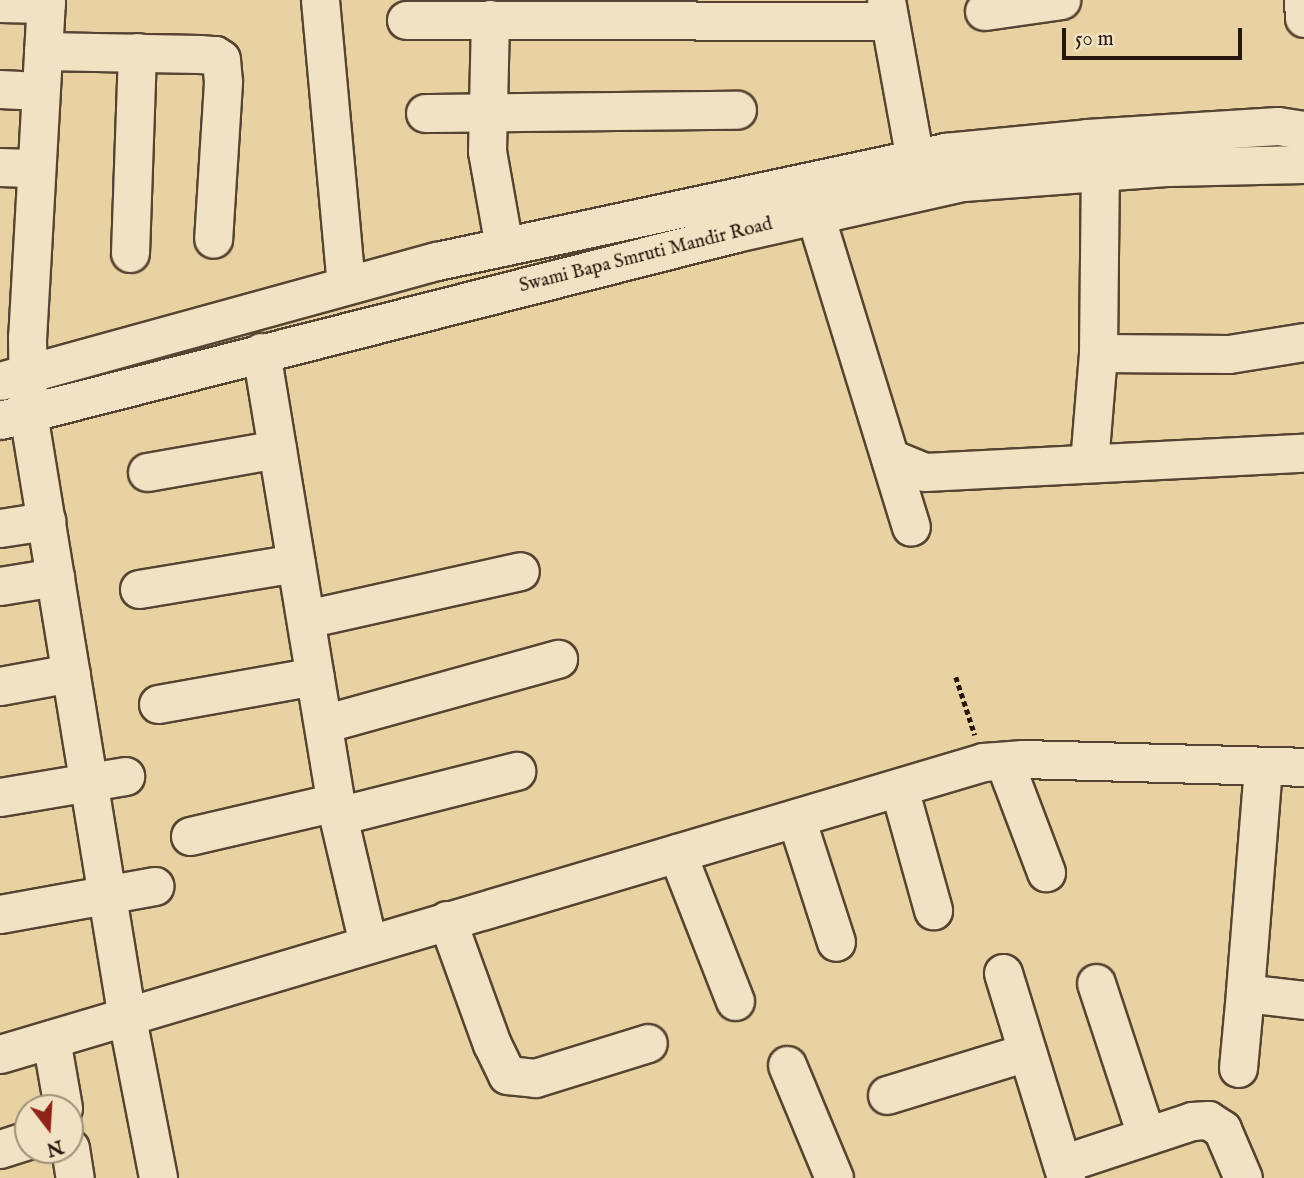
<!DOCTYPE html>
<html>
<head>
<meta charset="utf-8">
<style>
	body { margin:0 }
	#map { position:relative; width:1304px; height:1178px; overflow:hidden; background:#e9d2a2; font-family:"IM FELL English",serif }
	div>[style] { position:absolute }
	.path>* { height:4.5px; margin-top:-2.25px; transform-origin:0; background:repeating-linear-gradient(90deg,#25150c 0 5px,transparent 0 8.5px) }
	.roads { filter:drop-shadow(2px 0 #564432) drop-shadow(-2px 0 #564432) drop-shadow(0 2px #564432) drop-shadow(0 -2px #564432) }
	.minor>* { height:37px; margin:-18.5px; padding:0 18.5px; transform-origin:18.5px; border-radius:18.5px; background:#f1e2c3 }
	span { translate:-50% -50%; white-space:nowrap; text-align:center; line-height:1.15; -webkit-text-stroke:5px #f1e2c3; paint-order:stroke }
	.street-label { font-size:19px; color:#25150c }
	.north { position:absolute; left:14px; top:1094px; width:70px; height:70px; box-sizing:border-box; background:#f1e2c3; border:2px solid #9f907a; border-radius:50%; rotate:163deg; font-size:19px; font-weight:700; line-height:28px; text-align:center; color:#25150c }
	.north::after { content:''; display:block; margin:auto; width:24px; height:32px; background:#8f2418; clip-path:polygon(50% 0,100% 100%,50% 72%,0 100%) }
	.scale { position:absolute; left:1062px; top:28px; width:180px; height:32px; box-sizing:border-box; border:4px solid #25150c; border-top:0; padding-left:9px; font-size:21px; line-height:24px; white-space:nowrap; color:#25150c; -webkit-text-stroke:5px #f1e2c3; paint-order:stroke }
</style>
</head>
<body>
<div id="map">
	<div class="path">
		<div style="left:956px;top:677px;width:61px;rotate:71.9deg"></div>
	</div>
	<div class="roads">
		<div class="minor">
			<div style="left:46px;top:0;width:337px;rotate:93.2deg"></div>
			<div style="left:27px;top:336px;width:77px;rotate:89.3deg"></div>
			<div style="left:28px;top:413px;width:613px;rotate:80.71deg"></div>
			<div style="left:127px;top:1018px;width:163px;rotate:79deg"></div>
			<div style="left:320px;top:0;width:286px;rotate:84.8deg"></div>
			<div style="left:886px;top:0;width:184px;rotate:79.7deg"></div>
			<div style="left:1303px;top:0;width:18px;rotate:87deg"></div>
			<div style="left:0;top:3px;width:46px;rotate:1.2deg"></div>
			<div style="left:984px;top:11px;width:78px;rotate:-8.1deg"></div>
			<div style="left:490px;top:19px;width:132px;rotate:91.3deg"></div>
			<div style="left:487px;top:151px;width:97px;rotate:79.9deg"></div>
			<div style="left:406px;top:20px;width:482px;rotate:0.1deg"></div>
			<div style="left:43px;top:51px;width:156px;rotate:1.1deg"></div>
			<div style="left:199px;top:54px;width:16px;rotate:4deg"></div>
			<div style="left:215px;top:55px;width:7px;rotate:34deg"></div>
			<div style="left:221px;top:59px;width:23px;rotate:85deg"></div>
			<div style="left:223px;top:82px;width:157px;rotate:93.6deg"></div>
			<div style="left:0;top:89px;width:40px;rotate:2.9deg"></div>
			<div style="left:425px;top:113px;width:312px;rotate:-0.6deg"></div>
			<div style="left:0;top:167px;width:36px;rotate:2deg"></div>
			<div style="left:815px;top:215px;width:326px;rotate:72.9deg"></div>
			<div style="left:130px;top:253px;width:201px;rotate:-88deg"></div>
			<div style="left:261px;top:352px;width:470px;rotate:80.6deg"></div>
			<div style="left:338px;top:816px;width:131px;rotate:76.8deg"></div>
			<div style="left:1098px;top:353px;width:131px;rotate:0.4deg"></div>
			<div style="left:1229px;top:354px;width:76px;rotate:-9.1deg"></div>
			<div style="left:0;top:381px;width:453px;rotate:-15.4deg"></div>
			<div style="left:437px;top:261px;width:520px;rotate:-12.11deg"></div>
			<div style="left:945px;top:152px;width:143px;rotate:-5.6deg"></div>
			<div style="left:1087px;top:138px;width:191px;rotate:-3.6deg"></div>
			<div style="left:1278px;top:126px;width:26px;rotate:9deg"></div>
			<div style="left:0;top:420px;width:759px;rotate:-14.26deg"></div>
			<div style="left:736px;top:233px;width:233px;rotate:-12.7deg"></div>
			<div style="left:963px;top:182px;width:207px;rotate:-4.2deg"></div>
			<div style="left:1169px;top:167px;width:135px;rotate:-1.3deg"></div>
			<div style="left:890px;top:458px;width:37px;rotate:22deg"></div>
			<div style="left:924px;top:472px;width:380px;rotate:-2.9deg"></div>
			<div style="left:1089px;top:463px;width:110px;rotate:-85.3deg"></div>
			<div style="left:1098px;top:353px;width:181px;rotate:-89.4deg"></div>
			<div style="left:147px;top:472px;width:132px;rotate:-10deg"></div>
			<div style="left:0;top:528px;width:47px;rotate:-8.7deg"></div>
			<div style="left:0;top:586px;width:56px;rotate:-9.3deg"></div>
			<div style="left:139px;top:589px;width:159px;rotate:-9.4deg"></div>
			<div style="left:306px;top:619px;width:219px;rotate:-12.6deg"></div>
			<div style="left:0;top:686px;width:72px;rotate:-10.4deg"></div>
			<div style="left:158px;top:704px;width:159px;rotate:-10.1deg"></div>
			<div style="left:323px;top:724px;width:244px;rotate:-15.5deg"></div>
			<div style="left:1004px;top:761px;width:119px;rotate:69.3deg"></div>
			<div style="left:1263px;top:767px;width:227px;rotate:94.6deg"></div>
			<div style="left:1245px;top:993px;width:59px;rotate:6.8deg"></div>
			<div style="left:899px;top:788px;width:127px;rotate:74.4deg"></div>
			<div style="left:0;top:797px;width:127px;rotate:-9.5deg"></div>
			<div style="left:338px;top:816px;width:184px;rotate:-14.2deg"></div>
			<div style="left:796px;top:818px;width:130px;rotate:72.1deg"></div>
			<div style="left:190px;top:836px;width:150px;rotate:-13.1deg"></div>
			<div style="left:677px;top:853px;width:159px;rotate:68.6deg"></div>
			<div style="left:0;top:914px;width:157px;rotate:-10.3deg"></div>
			<div style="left:447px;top:920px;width:132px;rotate:70.1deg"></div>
			<div style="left:492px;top:1044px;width:34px;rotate:64deg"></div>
			<div style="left:507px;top:1075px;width:28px;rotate:6deg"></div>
			<div style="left:535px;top:1078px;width:118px;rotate:-17.2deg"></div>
			<div style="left:1003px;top:973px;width:214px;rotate:72.9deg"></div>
			<div style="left:1096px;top:983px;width:160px;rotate:71.8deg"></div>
			<div style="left:51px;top:1039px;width:70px;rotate:80.1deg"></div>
			<div style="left:0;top:1054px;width:1025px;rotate:-16.54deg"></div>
			<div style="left:983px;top:762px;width:40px;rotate:-4.3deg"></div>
			<div style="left:1023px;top:759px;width:281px;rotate:1.6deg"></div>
			<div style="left:787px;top:1065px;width:122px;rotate:67.4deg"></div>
			<div style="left:1238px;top:1068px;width:75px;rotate:-84.7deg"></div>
			<div style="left:887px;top:1095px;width:146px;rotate:-17.1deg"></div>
			<div style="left:70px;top:1148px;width:30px;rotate:81deg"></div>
			<div style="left:0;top:1149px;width:29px;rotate:-18deg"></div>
			<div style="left:1062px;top:1164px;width:137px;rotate:-18.3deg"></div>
			<div style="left:1192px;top:1121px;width:16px;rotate:-4deg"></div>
			<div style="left:1208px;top:1120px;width:17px;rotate:33deg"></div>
			<div style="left:1222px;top:1129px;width:53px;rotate:66.8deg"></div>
		</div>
	</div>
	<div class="street-label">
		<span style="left:646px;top:256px;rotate:-14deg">Swami Bapa Smruti Mandir Road</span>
	</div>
	<div class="north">N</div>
	<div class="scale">50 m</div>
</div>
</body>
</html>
